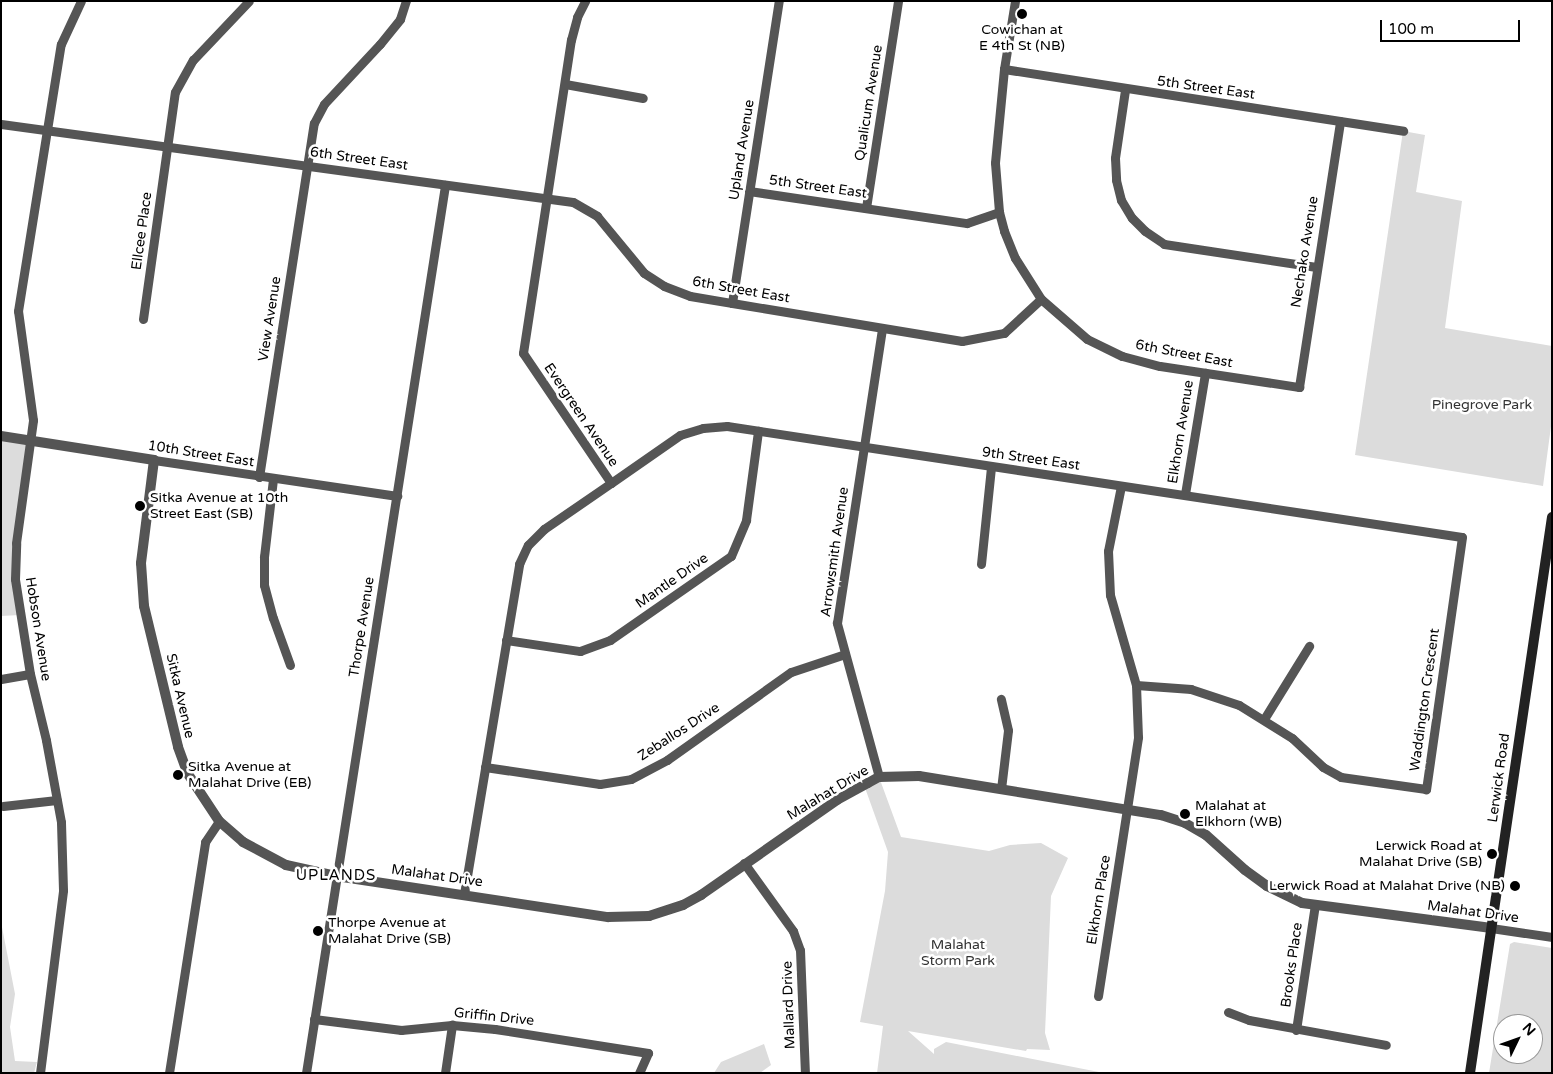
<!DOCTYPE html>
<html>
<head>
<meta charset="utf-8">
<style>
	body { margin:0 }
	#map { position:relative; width:1553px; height:1074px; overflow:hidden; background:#fff; font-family:"Varela Round",sans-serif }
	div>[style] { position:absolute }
	.green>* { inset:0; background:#dcdcdc }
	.minor>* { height:9px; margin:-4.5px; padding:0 4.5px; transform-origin:4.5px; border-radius:4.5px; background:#555 }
	.tertiary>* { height:10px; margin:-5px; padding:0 5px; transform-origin:5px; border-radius:5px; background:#555 }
	.secondary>* { height:10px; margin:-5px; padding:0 5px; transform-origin:5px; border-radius:5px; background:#222 }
	.dots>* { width:14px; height:14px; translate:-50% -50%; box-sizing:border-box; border:2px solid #fff; border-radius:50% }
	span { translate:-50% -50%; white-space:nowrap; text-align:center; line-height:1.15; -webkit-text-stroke:5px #fff; paint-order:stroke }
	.poi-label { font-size:14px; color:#000 }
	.left { translate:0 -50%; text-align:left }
	.right { translate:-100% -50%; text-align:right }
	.street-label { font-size:14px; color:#000 }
	.park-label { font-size:14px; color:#333 }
	.neighbourhood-label { font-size:15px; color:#000; letter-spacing:1px }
	.frame { position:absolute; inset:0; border:2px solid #000; pointer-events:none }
	.north { position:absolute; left:1493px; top:1014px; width:50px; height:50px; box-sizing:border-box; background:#fff; border:1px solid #999; border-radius:50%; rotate:48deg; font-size:14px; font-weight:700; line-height:20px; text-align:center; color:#000 }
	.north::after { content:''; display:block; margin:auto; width:18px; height:22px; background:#000; clip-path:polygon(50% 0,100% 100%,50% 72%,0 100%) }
	.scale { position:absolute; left:1380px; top:20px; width:140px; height:22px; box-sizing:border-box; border:2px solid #000; border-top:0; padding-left:6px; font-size:15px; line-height:18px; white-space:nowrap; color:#000; -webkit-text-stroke:4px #fff; paint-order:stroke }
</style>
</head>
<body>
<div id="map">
	<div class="green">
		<div style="clip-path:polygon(1403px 131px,1425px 135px,1416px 192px,1462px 201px,1445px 328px,1552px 346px,1552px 419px,1543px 486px,1355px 455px)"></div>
		<div style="clip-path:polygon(1px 436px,31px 441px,16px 543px,20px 615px,1px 616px)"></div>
		<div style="clip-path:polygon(879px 777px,901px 837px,989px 851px,1010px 845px,1041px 843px,1068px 858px,1051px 896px,1045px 1033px,1050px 1050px,1027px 1049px,1026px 1051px,908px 1031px,934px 1054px,934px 1049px,946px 1042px,1104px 1073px,877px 1073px,883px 1026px,860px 1022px,885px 891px,888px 852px,864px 785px)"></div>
		<div style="clip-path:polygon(1px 922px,15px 994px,10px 1027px,15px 1061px,37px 1062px,34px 1073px,1px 1073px)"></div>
		<div style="clip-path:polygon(evenodd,1514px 942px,1552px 948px,1552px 1073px,1489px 1073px,1510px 944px,1514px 942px,1503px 1024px,1533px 1024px,1533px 1054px,1503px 1054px,1503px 1024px)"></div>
		<div style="clip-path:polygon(764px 1044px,771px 1065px,760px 1073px,714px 1073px,721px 1062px)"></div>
	</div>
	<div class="minor">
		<div style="left:1015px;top:1px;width:69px;rotate:99.2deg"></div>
		<div style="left:1004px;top:69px;width:94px;rotate:95.5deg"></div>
		<div style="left:995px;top:163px;width:49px;rotate:85.3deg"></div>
		<div style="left:999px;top:212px;width:20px;rotate:75deg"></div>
		<div style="left:1004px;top:231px;width:29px;rotate:68deg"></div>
		<div style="left:1015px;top:258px;width:49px;rotate:57.6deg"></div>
		<div style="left:1041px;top:299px;width:61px;rotate:41deg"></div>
		<div style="left:1087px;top:339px;width:39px;rotate:26deg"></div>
		<div style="left:1122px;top:356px;width:39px;rotate:15deg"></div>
		<div style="left:1160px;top:366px;width:141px;rotate:8.6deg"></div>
		<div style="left:1299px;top:387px;width:269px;rotate:-81.2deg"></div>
		<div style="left:1004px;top:69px;width:404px;rotate:8.8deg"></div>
		<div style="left:565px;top:84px;width:79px;rotate:10.2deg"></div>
		<div style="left:1125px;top:90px;width:69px;rotate:98.4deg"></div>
		<div style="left:1115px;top:158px;width:22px;rotate:87deg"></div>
		<div style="left:1116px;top:180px;width:21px;rotate:76deg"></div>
		<div style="left:1121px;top:200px;width:21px;rotate:59deg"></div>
		<div style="left:1132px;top:218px;width:18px;rotate:45deg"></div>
		<div style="left:1145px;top:231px;width:23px;rotate:34deg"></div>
		<div style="left:1164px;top:244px;width:154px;rotate:8.6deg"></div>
		<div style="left:1px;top:124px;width:577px;rotate:7.77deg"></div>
		<div style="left:573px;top:202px;width:28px;rotate:30deg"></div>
		<div style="left:597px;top:216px;width:74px;rotate:50.5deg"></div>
		<div style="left:644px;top:273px;width:24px;rotate:33deg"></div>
		<div style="left:664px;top:286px;width:28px;rotate:21deg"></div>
		<div style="left:690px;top:296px;width:43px;rotate:9.5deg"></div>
		<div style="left:732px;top:303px;width:233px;rotate:9.4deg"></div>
		<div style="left:962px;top:341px;width:43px;rotate:-10.8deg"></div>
		<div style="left:1004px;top:333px;width:50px;rotate:-42.6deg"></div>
		<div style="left:749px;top:191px;width:220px;rotate:8.4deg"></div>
		<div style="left:967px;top:223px;width:34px;rotate:-19deg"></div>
		<div style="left:866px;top:208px;width:209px;rotate:-81.2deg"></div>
		<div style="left:732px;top:303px;width:306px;rotate:-81.2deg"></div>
		<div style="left:143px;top:319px;width:229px;rotate:-82deg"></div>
		<div style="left:175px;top:92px;width:37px;rotate:-61deg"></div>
		<div style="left:193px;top:60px;width:81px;rotate:-46.5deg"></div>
		<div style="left:154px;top:460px;width:246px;rotate:8.4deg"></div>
		<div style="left:259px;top:477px;width:358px;rotate:-81.2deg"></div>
		<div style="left:314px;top:123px;width:21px;rotate:-62deg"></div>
		<div style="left:324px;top:104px;width:82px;rotate:-47deg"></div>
		<div style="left:380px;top:44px;width:32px;rotate:-51deg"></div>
		<div style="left:400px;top:19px;width:19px;rotate:-72deg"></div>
		<div style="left:273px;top:479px;width:79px;rotate:96.6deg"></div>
		<div style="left:264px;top:557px;width:28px;rotate:90deg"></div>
		<div style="left:264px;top:585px;width:34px;rotate:75deg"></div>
		<div style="left:273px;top:618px;width:50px;rotate:70.1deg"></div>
		<div style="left:611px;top:483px;width:84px;rotate:-34.8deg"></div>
		<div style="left:680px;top:435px;width:24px;rotate:-17deg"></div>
		<div style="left:703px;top:428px;width:24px;rotate:-5deg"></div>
		<div style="left:727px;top:426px;width:743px;rotate:8.59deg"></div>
		<div style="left:1462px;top:537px;width:255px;rotate:98.1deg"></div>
		<div style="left:1426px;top:789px;width:86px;rotate:-172deg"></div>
		<div style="left:1341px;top:777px;width:21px;rotate:-151deg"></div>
		<div style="left:1323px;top:767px;width:42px;rotate:-136.9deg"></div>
		<div style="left:1292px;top:738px;width:62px;rotate:-148.1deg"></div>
		<div style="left:1239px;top:705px;width:51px;rotate:-161.6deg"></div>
		<div style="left:1191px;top:689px;width:55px;rotate:-175.8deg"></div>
		<div style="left:1185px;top:494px;width:123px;rotate:-80.6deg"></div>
		<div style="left:981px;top:564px;width:97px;rotate:-84.1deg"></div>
		<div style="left:506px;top:640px;width:75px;rotate:8.5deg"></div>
		<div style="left:580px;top:651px;width:32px;rotate:-20deg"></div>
		<div style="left:610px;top:640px;width:147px;rotate:-34.8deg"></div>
		<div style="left:731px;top:556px;width:39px;rotate:-67deg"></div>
		<div style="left:746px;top:520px;width:90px;rotate:-82.3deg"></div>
		<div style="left:1px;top:679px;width:29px;rotate:-10deg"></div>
		<div style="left:1264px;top:719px;width:86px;rotate:-58.3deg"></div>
		<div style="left:485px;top:767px;width:116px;rotate:8.4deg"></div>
		<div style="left:600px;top:784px;width:31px;rotate:-9deg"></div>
		<div style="left:631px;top:779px;width:41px;rotate:-27.8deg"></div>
		<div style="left:667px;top:760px;width:152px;rotate:-35.4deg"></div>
		<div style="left:791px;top:672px;width:57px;rotate:-18.4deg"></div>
		<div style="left:879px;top:777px;width:160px;rotate:-105.3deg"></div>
		<div style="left:837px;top:623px;width:298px;rotate:-81.3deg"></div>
		<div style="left:1001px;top:789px;width:59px;rotate:-83.2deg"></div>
		<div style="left:1008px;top:730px;width:32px;rotate:-103deg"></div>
		<div style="left:3px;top:806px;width:54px;rotate:-6.3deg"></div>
		<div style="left:744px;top:863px;width:84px;rotate:54.2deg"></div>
		<div style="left:793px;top:931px;width:20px;rotate:70deg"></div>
		<div style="left:800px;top:950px;width:123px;rotate:87.7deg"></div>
		<div style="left:464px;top:894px;width:335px;rotate:-80.5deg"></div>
		<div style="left:519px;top:564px;width:21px;rotate:-65deg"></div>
		<div style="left:528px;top:545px;width:23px;rotate:-45deg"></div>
		<div style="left:544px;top:529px;width:81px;rotate:-34.5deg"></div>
		<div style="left:611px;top:483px;width:157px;rotate:-124.1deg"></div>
		<div style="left:523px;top:353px;width:317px;rotate:-81.3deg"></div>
		<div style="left:571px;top:40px;width:24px;rotate:-75deg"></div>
		<div style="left:577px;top:17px;width:18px;rotate:-63deg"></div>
		<div style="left:1491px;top:928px;width:62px;rotate:8.4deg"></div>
		<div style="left:1098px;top:996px;width:262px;rotate:-81.2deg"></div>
		<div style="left:1138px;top:737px;width:52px;rotate:-92.2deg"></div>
		<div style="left:1136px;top:685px;width:94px;rotate:-106.1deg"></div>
		<div style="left:1110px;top:595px;width:44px;rotate:-92.6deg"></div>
		<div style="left:1108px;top:551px;width:66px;rotate:-78.7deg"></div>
		<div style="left:1228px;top:1012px;width:22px;rotate:21deg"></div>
		<div style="left:1249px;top:1020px;width:139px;rotate:10.3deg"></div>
		<div style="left:314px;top:1019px;width:88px;rotate:7.2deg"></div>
		<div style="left:401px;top:1030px;width:51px;rotate:-5.6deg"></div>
		<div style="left:452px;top:1025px;width:43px;rotate:5.3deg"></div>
		<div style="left:495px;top:1029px;width:155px;rotate:8.9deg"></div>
		<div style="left:648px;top:1053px;width:22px;rotate:114deg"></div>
		<div style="left:1296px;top:1030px;width:127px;rotate:-81.4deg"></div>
		<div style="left:40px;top:1073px;width:184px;rotate:-82.8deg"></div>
		<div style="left:63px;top:890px;width:68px;rotate:-91.7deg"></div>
		<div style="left:61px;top:822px;width:83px;rotate:-100.4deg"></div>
		<div style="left:46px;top:740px;width:68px;rotate:-103.6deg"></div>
		<div style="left:30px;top:674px;width:96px;rotate:-99deg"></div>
		<div style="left:15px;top:579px;width:36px;rotate:-88deg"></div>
		<div style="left:16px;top:543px;width:124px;rotate:-82.1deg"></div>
		<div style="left:33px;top:420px;width:110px;rotate:-97.8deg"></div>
		<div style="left:18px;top:311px;width:270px;rotate:-80.9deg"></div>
		<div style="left:61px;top:44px;width:47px;rotate:-65.1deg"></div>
		<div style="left:169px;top:1073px;width:234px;rotate:-81.1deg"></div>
		<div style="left:205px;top:842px;width:25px;rotate:-56deg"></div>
		<div style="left:306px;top:1073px;width:899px;rotate:-81.1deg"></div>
		<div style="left:445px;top:1073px;width:49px;rotate:-81.7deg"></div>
	</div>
	<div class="tertiary">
		<div style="left:1px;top:436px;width:155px;rotate:8.9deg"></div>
		<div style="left:154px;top:460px;width:104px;rotate:97.2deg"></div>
		<div style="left:141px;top:563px;width:43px;rotate:86deg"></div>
		<div style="left:144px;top:606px;width:145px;rotate:76.4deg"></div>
		<div style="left:178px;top:747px;width:29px;rotate:70deg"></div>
		<div style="left:188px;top:774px;width:56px;rotate:56.6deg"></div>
		<div style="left:219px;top:821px;width:32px;rotate:41deg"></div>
		<div style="left:243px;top:842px;width:49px;rotate:28.1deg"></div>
		<div style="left:286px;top:865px;width:51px;rotate:12.4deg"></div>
		<div style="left:336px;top:876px;width:275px;rotate:8.6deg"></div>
		<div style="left:608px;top:917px;width:41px;rotate:-1.4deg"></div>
		<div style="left:649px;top:916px;width:36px;rotate:-18deg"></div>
		<div style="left:683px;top:905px;width:21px;rotate:-29deg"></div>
		<div style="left:701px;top:895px;width:166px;rotate:-34.9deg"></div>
		<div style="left:837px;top:800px;width:35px;rotate:-29deg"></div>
		<div style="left:868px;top:783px;width:13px;rotate:-29deg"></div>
		<div style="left:879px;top:777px;width:40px;rotate:-1.4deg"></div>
		<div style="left:919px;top:776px;width:245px;rotate:9.2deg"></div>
		<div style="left:1161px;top:815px;width:25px;rotate:18deg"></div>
		<div style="left:1185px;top:823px;width:24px;rotate:30deg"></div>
		<div style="left:1206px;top:835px;width:52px;rotate:41.9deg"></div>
		<div style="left:1245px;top:870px;width:27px;rotate:36deg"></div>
		<div style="left:1267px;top:886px;width:39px;rotate:26deg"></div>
		<div style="left:1302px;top:903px;width:191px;rotate:7.5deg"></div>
	</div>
	<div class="secondary">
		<div style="left:1470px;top:1073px;width:562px;rotate:-81.61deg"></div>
	</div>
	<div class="dots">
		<div style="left:1022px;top:14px;background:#000"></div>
		<div style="left:140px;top:506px;background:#000"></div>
		<div style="left:178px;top:775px;background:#000"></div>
		<div style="left:1185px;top:814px;background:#000"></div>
		<div style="left:1492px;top:854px;background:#000"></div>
		<div style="left:1515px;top:886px;background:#000"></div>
		<div style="left:318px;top:931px;background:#000"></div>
	</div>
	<div class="poi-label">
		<span style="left:1022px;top:38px">Cowichan at<br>E 4th St (NB)</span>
		<span class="left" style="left:150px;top:506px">Sitka Avenue at 10th<br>Street East (SB)</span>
		<span class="left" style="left:188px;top:775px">Sitka Avenue at<br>Malahat Drive (EB)</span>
		<span class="left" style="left:1195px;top:814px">Malahat at<br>Elkhorn (WB)</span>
		<span class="right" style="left:1482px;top:854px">Lerwick Road at<br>Malahat Drive (SB)</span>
		<span class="right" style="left:1505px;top:886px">Lerwick Road at Malahat Drive (NB)</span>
		<span class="left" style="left:328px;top:931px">Thorpe Avenue at<br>Malahat Drive (SB)</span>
	</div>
	<div class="street-label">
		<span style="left:1206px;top:88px;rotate:8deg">5th Street East</span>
		<span style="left:869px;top:103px;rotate:-81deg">Qualicum Avenue</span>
		<span style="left:742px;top:150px;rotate:-81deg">Upland Avenue</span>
		<span style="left:359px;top:159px;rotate:8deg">6th Street East</span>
		<span style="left:818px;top:187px;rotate:8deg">5th Street East</span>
		<span style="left:142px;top:231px;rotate:-82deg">Ellcee Place</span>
		<span style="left:1305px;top:252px;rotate:-81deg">Nechako Avenue</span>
		<span style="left:741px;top:290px;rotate:10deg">6th Street East</span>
		<span style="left:270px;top:319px;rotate:-81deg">View Avenue</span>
		<span style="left:1184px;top:354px;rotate:11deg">6th Street East</span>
		<span style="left:581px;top:415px;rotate:56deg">Evergreen Avenue</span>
		<span style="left:1181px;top:432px;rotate:-81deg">Elkhorn Avenue</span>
		<span style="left:201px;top:454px;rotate:9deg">10th Street East</span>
		<span style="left:1031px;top:459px;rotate:8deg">9th Street East</span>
		<span style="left:835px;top:552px;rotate:-82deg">Arrowsmith Avenue</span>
		<span style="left:672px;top:581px;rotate:-35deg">Mantle Drive</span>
		<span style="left:362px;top:627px;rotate:-81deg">Thorpe Avenue</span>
		<span style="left:38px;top:629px;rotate:81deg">Hobson Avenue</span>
		<span style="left:180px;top:696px;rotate:77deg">Sitka Avenue</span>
		<span style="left:1425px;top:700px;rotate:-82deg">Waddington Crescent</span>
		<span style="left:679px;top:732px;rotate:-33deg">Zeballos Drive</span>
		<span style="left:1499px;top:778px;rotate:-82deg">Lerwick Road</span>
		<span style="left:828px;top:793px;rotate:-31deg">Malahat Drive</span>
		<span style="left:437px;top:876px;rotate:8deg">Malahat Drive</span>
		<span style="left:1099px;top:900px;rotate:-81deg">Elkhorn Place</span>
		<span style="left:1473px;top:912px;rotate:8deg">Malahat Drive</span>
		<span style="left:1292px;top:965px;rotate:-82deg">Brooks Place</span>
		<span style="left:789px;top:1005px;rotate:-92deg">Mallard Drive</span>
		<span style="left:494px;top:1017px;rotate:6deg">Griffin Drive</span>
	</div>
	<div class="park-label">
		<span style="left:1482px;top:405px">Pinegrove Park</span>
		<span style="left:958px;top:953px">Malahat<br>Storm Park</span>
	</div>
	<div class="neighbourhood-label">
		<span style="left:336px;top:876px">UPLANDS</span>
	</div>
	<div class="frame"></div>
	<div class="north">N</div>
	<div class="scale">100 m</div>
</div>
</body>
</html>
